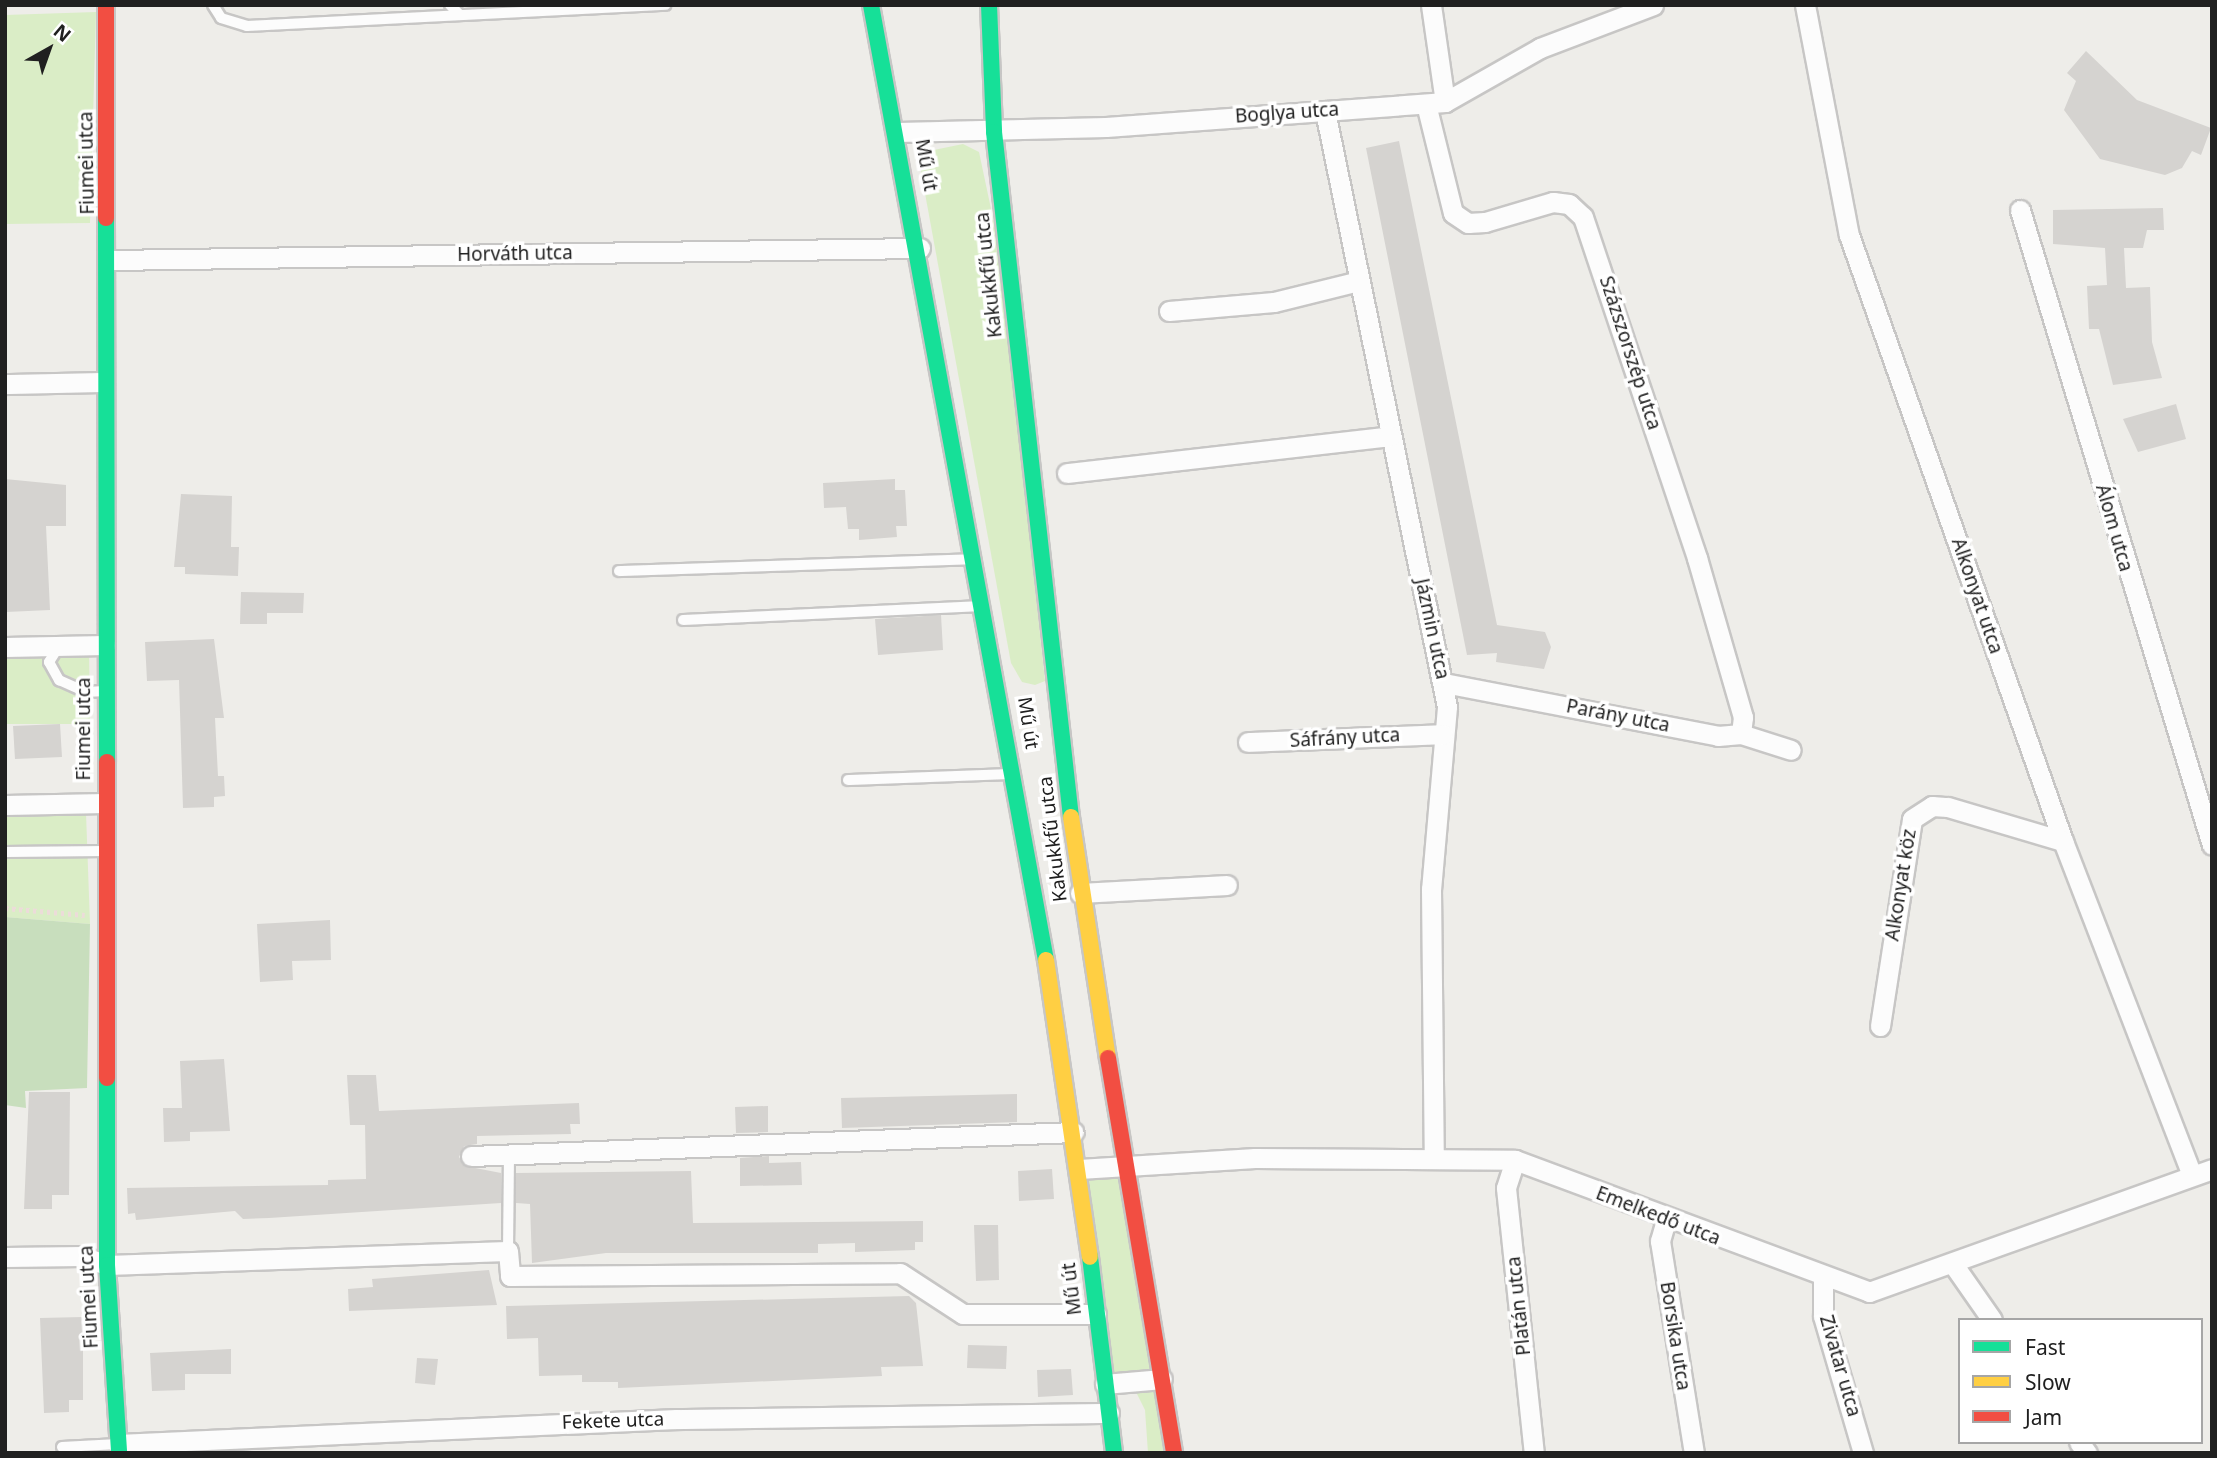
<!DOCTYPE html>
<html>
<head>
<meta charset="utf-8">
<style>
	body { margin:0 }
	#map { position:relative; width:2217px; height:1458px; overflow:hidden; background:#eeede9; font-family:"Noto Sans",sans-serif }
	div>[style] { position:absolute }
	.grass>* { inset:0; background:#daedc6 }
	.forest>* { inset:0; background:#c8debd }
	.building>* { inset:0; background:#d5d3d0 }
	.path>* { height:4.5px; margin-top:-2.25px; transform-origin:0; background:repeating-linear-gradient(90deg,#ecdcd9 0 3.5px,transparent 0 7px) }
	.roads { filter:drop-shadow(2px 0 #c7c6c5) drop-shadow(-2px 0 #c7c6c5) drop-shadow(0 2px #c7c6c5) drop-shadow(0 -2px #c7c6c5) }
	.lane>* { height:10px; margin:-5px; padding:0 5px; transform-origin:5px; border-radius:5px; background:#fcfcfc }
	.street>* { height:19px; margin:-9.5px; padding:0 9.5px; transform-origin:9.5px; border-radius:9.5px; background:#fcfcfc }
	.fast>* { height:16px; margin:-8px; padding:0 8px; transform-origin:8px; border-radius:8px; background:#16e098 }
	.slow>* { height:16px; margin:-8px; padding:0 8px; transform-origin:8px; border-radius:8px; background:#ffcf43 }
	.jam>* { height:16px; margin:-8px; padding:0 8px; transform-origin:8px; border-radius:8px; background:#f24e42 }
	span { translate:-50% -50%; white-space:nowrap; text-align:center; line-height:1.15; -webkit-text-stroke:7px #fff; paint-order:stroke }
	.street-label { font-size:19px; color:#202020 }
	.frame { position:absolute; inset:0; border:7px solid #202020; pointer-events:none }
	.legend { position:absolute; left:1958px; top:1318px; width:245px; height:126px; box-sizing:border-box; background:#fff; border:2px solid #a6a6a6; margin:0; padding:9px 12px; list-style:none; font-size:21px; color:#202020 }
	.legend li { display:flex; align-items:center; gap:14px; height:35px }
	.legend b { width:35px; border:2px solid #a6a6a6 }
	.north { position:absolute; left:14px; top:14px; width:70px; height:70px; -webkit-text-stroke:5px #fff; paint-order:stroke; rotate:40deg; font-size:19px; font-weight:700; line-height:28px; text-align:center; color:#202020 }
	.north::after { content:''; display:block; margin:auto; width:24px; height:32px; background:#202020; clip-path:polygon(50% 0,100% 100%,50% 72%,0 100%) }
</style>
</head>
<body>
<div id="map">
	<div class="grass">
		<div style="clip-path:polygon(96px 12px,90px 223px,5px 224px,5px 15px)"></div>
		<div style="clip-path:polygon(963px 144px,979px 152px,998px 242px,1045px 681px,1035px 685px,1022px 682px,1011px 663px,920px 166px,929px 151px)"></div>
		<div style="clip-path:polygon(89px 649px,90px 724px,5px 724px,5px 651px)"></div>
		<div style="clip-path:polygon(5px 813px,86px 813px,90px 924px,5px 917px)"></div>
		<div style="clip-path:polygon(1128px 1164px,1174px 1453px,1148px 1453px,1145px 1410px,1132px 1384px,1104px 1375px,1079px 1169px)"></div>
	</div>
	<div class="forest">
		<div style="clip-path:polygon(5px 917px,90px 924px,87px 1088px,25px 1091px,26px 1108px,5px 1105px)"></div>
	</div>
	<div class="building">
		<div style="clip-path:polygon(2086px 51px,2137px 100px,2211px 128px,2201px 155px,2192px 151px,2182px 168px,2165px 175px,2100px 159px,2064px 110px,2076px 81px,2067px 73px)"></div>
		<div style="clip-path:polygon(1399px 141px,1497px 625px,1545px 632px,1551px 647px,1544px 669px,1496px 662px,1497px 653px,1467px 655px,1366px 148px)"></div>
		<div style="clip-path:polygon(2163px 208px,2164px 230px,2147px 230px,2143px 248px,2124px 248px,2126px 288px,2150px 287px,2152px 342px,2162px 378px,2113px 385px,2099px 329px,2089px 329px,2087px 286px,2107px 285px,2105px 248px,2053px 244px,2053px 210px)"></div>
		<div style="clip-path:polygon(2176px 404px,2186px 439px,2138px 452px,2123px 419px)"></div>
		<div style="clip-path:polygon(5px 479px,66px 485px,66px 526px,46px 526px,50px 610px,6px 612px)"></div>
		<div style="clip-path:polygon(895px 479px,895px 490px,905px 490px,907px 526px,896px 526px,897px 537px,859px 540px,859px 529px,848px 529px,846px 507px,824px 508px,823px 483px)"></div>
		<div style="clip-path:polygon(181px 494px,232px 496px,231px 547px,239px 547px,238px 576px,185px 574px,185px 567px,174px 567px)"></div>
		<div style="clip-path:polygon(241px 592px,304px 593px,303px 613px,267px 613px,267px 624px,240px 624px)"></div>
		<div style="clip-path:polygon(941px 615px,943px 650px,878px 655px,875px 619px)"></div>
		<div style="clip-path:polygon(214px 639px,224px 718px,215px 718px,218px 776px,224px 776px,225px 796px,214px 797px,214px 807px,183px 808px,179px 680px,147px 681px,145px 642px)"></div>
		<div style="clip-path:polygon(60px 724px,62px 757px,15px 759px,13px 726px)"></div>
		<div style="clip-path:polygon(330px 920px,331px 960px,292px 961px,293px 980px,260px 982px,257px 924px)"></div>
		<div style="clip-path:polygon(224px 1059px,230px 1131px,190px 1132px,190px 1141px,164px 1142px,163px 1108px,182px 1108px,180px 1061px)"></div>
		<div style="clip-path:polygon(347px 1075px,376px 1075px,379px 1111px,579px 1103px,580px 1124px,570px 1124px,571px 1134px,477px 1136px,477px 1144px,464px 1146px,459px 1157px,465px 1166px,501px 1173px,501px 1203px,269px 1218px,243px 1219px,235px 1211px,136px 1220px,135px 1213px,128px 1214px,127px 1188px,328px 1185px,328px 1180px,366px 1179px,365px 1125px,350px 1125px)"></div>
		<div style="clip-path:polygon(29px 1092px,70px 1092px,69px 1195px,52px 1195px,52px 1209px,24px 1209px)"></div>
		<div style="clip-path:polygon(1017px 1094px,1017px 1122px,842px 1128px,841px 1098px)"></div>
		<div style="clip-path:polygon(768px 1106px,768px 1132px,736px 1133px,735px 1107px)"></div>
		<div style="clip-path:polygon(769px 1156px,769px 1163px,801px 1162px,802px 1185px,740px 1186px,740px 1158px)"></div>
		<div style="clip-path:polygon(1052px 1169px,1054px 1199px,1019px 1201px,1018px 1171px)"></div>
		<div style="clip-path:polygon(691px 1171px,693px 1223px,923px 1221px,923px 1242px,915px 1242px,915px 1250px,855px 1252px,855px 1243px,818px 1244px,818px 1253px,606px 1253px,532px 1263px,530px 1204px,516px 1203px,516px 1173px)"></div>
		<div style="clip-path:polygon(974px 1225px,998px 1225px,999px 1280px,976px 1281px)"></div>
		<div style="clip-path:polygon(489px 1270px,497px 1305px,349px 1311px,348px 1289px,373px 1287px,372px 1279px)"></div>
		<div style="clip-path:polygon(909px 1296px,916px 1303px,923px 1366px,881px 1367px,882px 1376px,618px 1388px,618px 1382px,582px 1382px,582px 1375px,539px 1376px,538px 1338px,507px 1339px,506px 1306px)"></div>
		<div style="clip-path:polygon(83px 1317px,83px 1400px,69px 1400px,69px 1412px,44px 1413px,40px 1318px)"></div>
		<div style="clip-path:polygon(968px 1345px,1007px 1346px,1006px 1369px,967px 1368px)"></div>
		<div style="clip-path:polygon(231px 1349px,231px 1374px,185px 1374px,185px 1390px,152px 1391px,150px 1353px)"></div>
		<div style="clip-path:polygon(417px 1358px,438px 1359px,435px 1385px,415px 1383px)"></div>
		<div style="clip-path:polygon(1071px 1369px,1073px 1395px,1038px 1397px,1037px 1370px)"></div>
	</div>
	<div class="path">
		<div style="left:5px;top:908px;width:80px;rotate:5deg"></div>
	</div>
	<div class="roads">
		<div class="lane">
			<div style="left:213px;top:5px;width:15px;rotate:58deg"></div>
			<div style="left:221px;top:18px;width:27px;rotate:17deg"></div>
			<div style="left:247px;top:26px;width:419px;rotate:-2.9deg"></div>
			<div style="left:450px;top:5px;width:14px;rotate:45deg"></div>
			<div style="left:619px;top:571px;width:355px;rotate:-1.9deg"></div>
			<div style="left:683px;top:620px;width:300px;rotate:-2.7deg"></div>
			<div style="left:59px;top:646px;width:19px;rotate:122deg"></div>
			<div style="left:49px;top:662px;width:21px;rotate:61deg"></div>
			<div style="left:59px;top:680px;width:30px;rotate:24deg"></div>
			<div style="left:86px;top:692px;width:19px;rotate:-3deg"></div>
			<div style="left:848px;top:780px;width:164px;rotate:-2.1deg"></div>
			<div style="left:5px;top:852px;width:101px;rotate:-0.6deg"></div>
			<div style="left:508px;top:1251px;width:96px;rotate:-89.4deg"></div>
			<div style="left:62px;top:1447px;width:56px;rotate:-3.1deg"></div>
		</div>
		<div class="street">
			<div style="left:1431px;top:5px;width:98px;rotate:81.8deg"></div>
			<div style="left:1805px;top:5px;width:234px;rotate:79.2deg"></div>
			<div style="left:1849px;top:235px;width:643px;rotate:70.55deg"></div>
			<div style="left:2063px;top:841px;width:358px;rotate:68.9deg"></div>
			<div style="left:1426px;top:104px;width:112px;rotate:76.1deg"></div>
			<div style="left:1453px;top:213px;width:18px;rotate:34deg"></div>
			<div style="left:1468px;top:223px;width:17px;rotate:-3deg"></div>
			<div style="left:1485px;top:222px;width:71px;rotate:-16.4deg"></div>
			<div style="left:1553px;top:202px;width:16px;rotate:7deg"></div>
			<div style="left:1569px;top:204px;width:19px;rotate:43deg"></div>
			<div style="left:1583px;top:217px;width:360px;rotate:71.5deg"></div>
			<div style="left:1697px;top:558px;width:166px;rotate:73.9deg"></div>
			<div style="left:1743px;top:717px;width:17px;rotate:97deg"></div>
			<div style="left:1325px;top:111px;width:608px;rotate:78.43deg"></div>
			<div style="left:1447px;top:707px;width:183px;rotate:95deg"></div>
			<div style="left:1431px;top:889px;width:268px;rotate:89.4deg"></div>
			<div style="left:898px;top:132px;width:208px;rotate:-1.4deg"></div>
			<div style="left:1106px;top:127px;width:340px;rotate:-4.2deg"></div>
			<div style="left:1445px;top:102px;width:109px;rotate:-29.6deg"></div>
			<div style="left:1540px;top:48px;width:121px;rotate:-20.8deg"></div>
			<div style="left:2020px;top:210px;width:663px;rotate:73.18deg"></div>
			<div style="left:110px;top:260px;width:810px;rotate:-0.85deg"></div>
			<div style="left:1169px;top:311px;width:105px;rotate:-4.9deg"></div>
			<div style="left:1274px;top:302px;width:88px;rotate:-13.9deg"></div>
			<div style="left:5px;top:384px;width:99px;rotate:-1.2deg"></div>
			<div style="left:1067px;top:473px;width:325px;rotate:-6.5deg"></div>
			<div style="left:5px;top:647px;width:100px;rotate:-1.1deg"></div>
			<div style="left:1444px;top:683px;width:279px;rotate:10.9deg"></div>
			<div style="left:1718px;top:736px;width:23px;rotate:-5deg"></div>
			<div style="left:1741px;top:734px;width:52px;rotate:17.7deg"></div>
			<div style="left:1248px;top:742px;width:195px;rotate:-2.3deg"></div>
			<div style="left:5px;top:805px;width:100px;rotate:-1.1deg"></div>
			<div style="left:1080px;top:893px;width:147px;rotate:-3.1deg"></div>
			<div style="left:1880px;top:1026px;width:209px;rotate:-81.2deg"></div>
			<div style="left:1912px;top:819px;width:24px;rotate:-33deg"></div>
			<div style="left:1932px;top:806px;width:16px;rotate:4deg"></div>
			<div style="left:1948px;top:807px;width:120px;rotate:16.5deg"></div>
			<div style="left:471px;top:1156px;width:603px;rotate:-2.28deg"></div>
			<div style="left:1515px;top:1160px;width:29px;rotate:108deg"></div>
			<div style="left:1506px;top:1188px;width:266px;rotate:84deg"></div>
			<div style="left:1079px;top:1169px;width:176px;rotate:-3.6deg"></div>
			<div style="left:1255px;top:1158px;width:260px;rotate:0.4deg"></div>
			<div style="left:1515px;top:1160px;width:378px;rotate:20.4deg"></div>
			<div style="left:1869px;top:1292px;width:364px;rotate:-19.7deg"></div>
			<div style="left:1666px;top:1220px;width:22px;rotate:106deg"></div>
			<div style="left:1660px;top:1241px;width:215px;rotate:80.9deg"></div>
			<div style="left:5px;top:1257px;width:77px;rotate:-0.7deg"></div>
			<div style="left:82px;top:1256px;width:27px;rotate:20deg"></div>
			<div style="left:107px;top:1265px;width:401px;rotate:-2deg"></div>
			<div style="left:508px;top:1251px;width:25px;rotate:85deg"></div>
			<div style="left:510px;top:1276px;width:390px;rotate:-0.4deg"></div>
			<div style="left:900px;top:1273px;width:75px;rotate:33.1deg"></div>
			<div style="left:963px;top:1314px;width:133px"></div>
			<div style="left:1953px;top:1264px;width:68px;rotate:55.1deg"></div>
			<div style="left:1823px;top:1277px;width:39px;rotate:90deg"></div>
			<div style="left:1823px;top:1316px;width:143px;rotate:73.7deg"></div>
			<div style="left:1105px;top:1384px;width:57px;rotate:-5deg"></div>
			<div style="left:2079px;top:1442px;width:14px;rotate:54deg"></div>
			<div style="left:118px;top:1444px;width:559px;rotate:-2.57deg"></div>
			<div style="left:676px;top:1419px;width:433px;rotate:-0.8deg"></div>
		</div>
		<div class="fast">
			<div style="left:871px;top:5px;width:971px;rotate:79.62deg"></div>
			<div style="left:989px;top:5px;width:127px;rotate:87.7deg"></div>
			<div style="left:994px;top:132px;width:689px;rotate:83.59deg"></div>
			<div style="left:106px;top:218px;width:544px;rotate:89.89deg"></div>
			<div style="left:107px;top:1078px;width:187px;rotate:90deg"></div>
			<div style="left:107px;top:1265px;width:188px;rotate:86.3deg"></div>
			<div style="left:1090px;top:1257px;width:197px;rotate:83deg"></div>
		</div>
		<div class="slow">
			<div style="left:1071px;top:817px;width:244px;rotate:81.3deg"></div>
			<div style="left:1046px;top:960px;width:300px;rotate:81.6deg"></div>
		</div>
		<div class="jam">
			<div style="left:106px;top:5px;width:213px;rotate:90deg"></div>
			<div style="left:107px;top:762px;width:316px;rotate:90deg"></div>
			<div style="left:1108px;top:1058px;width:400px;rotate:80.5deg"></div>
		</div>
	</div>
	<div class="street-label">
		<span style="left:1287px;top:113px;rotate:-4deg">Boglya utca</span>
		<span style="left:87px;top:163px;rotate:-91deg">Fiumei utca</span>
		<span style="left:926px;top:165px;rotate:80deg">Mű út</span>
		<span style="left:515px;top:254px;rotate:-1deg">Horváth utca</span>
		<span style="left:989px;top:275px;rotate:-96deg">Kakukkfű utca</span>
		<span style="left:1630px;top:353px;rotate:72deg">Százszorszép utca</span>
		<span style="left:2114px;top:528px;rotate:74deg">Álom utca</span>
		<span style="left:1977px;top:596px;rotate:71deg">Alkonyat utca</span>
		<span style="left:1432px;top:629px;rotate:78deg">Jázmin utca</span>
		<span style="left:1618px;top:716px;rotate:11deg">Parány utca</span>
		<span style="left:1028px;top:723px;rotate:81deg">Mű út</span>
		<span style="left:84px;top:729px;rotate:-90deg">Fiumei utca</span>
		<span style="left:1345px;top:738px;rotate:-3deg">Sáfrány utca</span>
		<span style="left:1053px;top:839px;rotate:-97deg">Kakukkfű utca</span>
		<span style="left:1901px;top:885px;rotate:-81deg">Alkonyat köz</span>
		<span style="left:1658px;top:1216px;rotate:21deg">Emelkedő utca</span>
		<span style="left:1072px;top:1289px;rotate:-97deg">Mű út</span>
		<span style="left:89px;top:1297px;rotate:-93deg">Fiumei utca</span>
		<span style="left:1519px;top:1306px;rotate:-96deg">Platán utca</span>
		<span style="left:1675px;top:1336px;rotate:81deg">Borsika utca</span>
		<span style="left:1840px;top:1366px;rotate:74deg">Zivatar utca</span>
		<span style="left:613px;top:1421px;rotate:-2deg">Fekete utca</span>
	</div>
	<div class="frame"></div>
	<ul class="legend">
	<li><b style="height:9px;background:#16e098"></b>Fast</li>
	<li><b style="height:9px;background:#ffcf43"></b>Slow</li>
	<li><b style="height:9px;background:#f24e42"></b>Jam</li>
	</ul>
	<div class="north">N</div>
</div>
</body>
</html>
